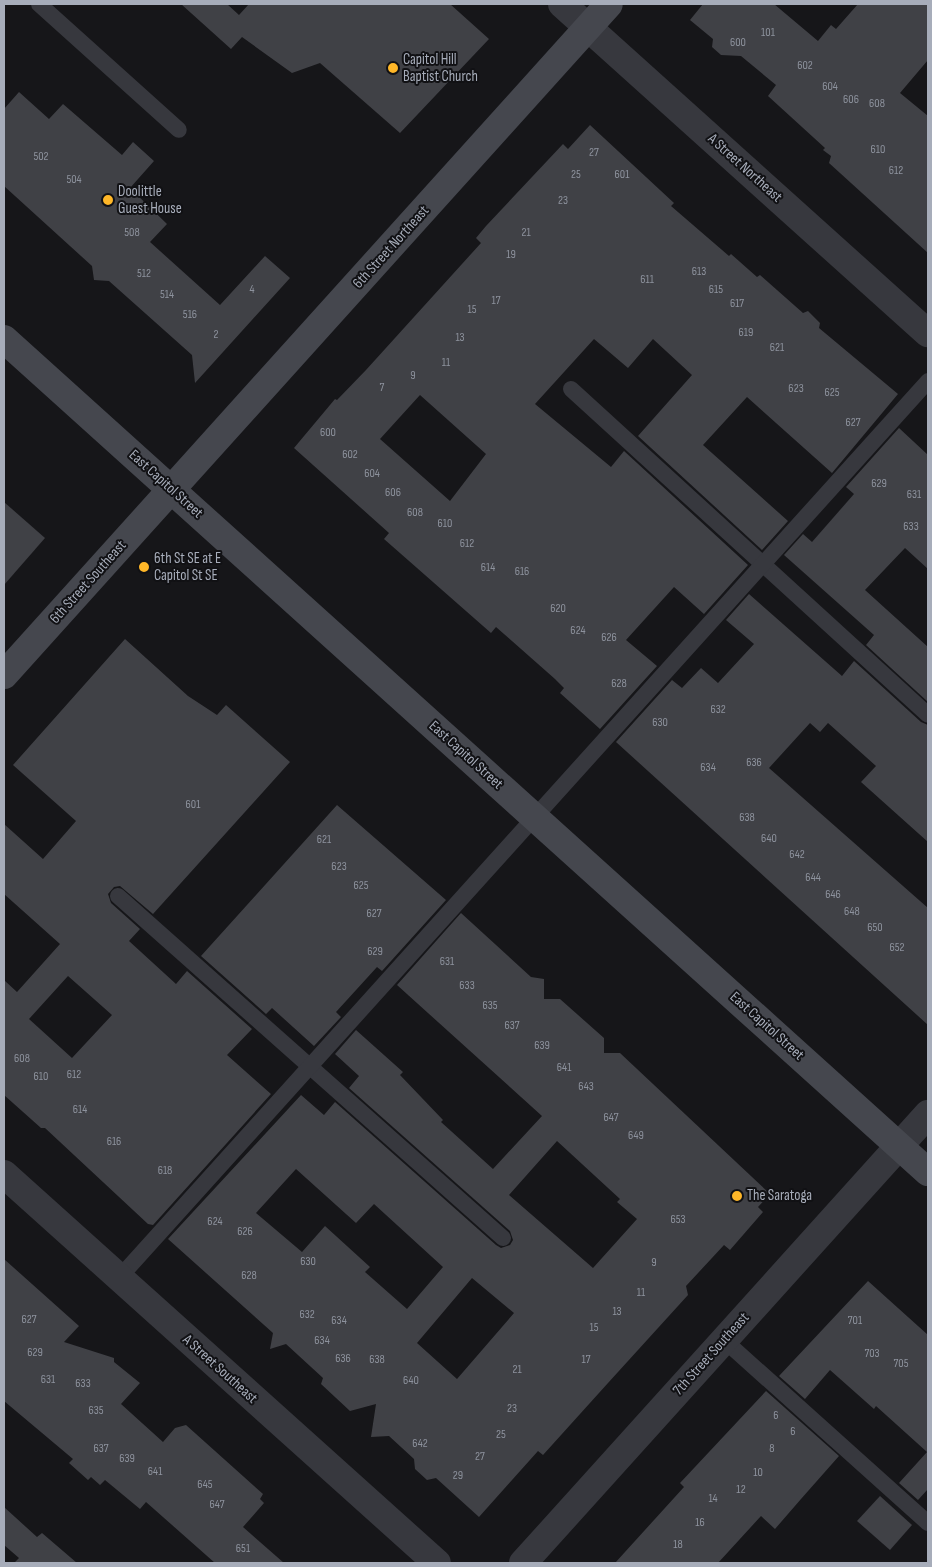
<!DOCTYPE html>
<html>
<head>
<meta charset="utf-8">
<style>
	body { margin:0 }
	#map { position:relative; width:932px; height:1567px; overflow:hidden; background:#161619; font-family:"Sofia Sans Condensed",sans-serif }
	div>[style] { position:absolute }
	.building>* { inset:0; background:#404146 }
	.service>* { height:16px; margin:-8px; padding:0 8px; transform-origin:8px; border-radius:8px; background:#37383e }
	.minor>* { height:28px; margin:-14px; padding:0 14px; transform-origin:14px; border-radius:14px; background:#37383e }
	.secondary>* { height:28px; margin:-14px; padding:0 14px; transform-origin:14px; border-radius:14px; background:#45474e }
	.dots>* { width:14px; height:14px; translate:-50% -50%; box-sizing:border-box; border:2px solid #111114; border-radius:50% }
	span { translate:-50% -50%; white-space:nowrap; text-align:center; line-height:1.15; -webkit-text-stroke:4px #111114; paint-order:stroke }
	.number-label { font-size:12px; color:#8d929d }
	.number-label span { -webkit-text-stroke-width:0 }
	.poi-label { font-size:15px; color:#a7adba }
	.left { translate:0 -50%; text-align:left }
	.street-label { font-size:15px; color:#a7adba }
	.frame { position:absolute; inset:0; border:5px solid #a7adba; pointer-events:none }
</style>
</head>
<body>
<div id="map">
	<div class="building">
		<div style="clip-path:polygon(181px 4px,227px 4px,239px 15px,249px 4px,450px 4px,489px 39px,400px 133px,320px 63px,292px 73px,242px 37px,231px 49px)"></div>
		<div style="clip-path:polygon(703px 4px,774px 4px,818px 41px,831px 25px,836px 29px,858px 4px,928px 4px,928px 60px,900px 93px,928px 116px,928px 253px,829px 163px,831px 156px,823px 150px,825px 148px,768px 96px,776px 85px,741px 56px,721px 55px,712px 47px,713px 39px,690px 20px)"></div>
		<div style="clip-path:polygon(19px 92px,49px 119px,63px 104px,122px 155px,133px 142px,154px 161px,130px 188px,167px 224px,150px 242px,220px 305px,265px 256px,290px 278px,195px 383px,192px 355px,109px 281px,94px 280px,92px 266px,4px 186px,4px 109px)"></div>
		<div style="clip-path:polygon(evenodd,590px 125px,674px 203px,671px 206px,729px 256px,731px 254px,757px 277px,760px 275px,803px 313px,808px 311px,820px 323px,819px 328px,898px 394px,832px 473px,747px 397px,703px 445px,788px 521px,762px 550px,638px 436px,692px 375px,653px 339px,628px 368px,594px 339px,535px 404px,611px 467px,624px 451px,748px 565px,704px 614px,674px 587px,626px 640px,657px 666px,600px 729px,560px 693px,564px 688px,555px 679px,496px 627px,491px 633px,384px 539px,389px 533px,294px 448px,335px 399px,337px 400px,366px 370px,481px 243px,476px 238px,486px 226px,563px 144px,568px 149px,590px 125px,420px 395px,486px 454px,450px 501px,380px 439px,420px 395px)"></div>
		<div style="clip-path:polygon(899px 428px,928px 455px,928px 569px,905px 548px,865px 590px,928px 647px,928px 702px,866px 645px,874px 635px,784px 555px,803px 534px,812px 542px,854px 494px,846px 487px)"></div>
		<div style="clip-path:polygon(4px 502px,45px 538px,4px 585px)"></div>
		<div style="clip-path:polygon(749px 594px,842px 676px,854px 661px,921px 722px,928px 725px,928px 842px,861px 782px,876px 766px,828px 723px,820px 732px,810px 723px,769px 768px,928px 908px,928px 1025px,616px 742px,672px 680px,682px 688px,701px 668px,718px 683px,754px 644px,726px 620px)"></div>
		<div style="clip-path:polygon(evenodd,125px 639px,188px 696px,217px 715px,226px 705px,290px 762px,153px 914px,120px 886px,114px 887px,108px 894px,111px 903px,140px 929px,129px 941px,176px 984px,187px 971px,252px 1029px,227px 1055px,271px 1094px,153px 1225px,148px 1224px,45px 1128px,41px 1128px,4px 1095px,4px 980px,17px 992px,60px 944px,4px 894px,4px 824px,43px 859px,76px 821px,13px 765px,125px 639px,68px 976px,112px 1015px,72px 1058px,29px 1019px,68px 976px)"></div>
		<div style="clip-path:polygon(337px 805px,446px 900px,382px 971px,377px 967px,336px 1012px,341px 1017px,314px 1046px,272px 1008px,266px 1014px,201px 956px)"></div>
		<div style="clip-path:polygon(evenodd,461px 913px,531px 977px,544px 979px,544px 999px,560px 999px,604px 1038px,604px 1053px,620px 1053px,770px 1194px,758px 1207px,763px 1212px,730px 1250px,724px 1245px,686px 1286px,688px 1295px,608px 1383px,543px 1455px,538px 1451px,479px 1517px,436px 1478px,427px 1480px,415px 1469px,414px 1459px,389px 1436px,371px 1437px,376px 1404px,350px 1411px,321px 1384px,323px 1378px,286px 1344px,270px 1349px,273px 1333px,168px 1239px,301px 1095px,324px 1115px,335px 1102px,496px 1245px,501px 1248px,510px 1245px,513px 1240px,510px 1231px,349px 1088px,359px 1076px,335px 1054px,356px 1030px,403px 1072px,400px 1075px,443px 1120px,441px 1122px,493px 1169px,542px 1116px,397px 985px,461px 913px,557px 1141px,620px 1199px,617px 1202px,637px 1219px,593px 1268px,509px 1195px,557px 1141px,461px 913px,296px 1169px,356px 1223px,374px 1204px,443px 1267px,407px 1309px,365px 1272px,370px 1267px,325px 1226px,302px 1252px,256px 1213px,296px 1169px,461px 913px,472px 1278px,514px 1313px,457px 1379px,417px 1343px,472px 1278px)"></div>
		<div style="clip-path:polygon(4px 1259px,79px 1326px,64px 1342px,114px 1358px,114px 1362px,140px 1383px,121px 1404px,163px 1442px,175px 1428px,186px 1425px,263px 1494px,260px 1499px,264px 1503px,243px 1527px,284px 1563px,215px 1563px,146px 1502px,140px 1509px,105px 1480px,100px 1485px,91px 1477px,88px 1480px,69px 1463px,73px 1459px,4px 1401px)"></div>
		<div style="clip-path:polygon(868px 1281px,928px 1335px,928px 1489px,918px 1500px,899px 1483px,927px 1452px,876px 1406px,874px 1409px,830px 1370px,805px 1399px,779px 1376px)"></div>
		<div style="clip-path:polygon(766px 1391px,839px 1456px,801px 1499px,775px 1529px,761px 1516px,718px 1563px,615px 1563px,684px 1487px,680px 1483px)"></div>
		<div style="clip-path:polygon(880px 1496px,912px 1525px,890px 1550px,857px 1521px)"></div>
		<div style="clip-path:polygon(4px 1507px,37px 1537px,42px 1533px,77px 1563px,14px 1563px,19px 1558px,4px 1545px)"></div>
	</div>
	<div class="service">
		<div style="left:39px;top:4px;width:188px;rotate:42deg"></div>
		<div style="left:571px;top:389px;width:483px;rotate:42.4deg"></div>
		<div style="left:118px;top:896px;width:515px;rotate:41.62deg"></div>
		<div style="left:119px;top:1278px;width:1208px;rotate:-47.95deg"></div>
		<div style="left:724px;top:1340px;width:274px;rotate:41.9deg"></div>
	</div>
	<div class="minor">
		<div style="left:562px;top:4px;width:492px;rotate:42deg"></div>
		<div style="left:4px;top:1174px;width:582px;rotate:41.94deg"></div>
		<div style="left:523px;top:1563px;width:605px;rotate:-47.95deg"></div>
	</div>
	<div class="secondary">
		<div style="left:4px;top:339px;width:1244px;rotate:42.04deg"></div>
		<div style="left:4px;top:675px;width:903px;rotate:-47.96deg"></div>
	</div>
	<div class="dots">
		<div style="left:393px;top:68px;background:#ffb728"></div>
		<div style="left:108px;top:200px;background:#ffb728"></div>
		<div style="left:144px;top:567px;background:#ffb728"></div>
		<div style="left:737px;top:1196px;background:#ffb728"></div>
	</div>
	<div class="number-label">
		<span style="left:768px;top:33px">101</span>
		<span style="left:738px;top:43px">600</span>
		<span style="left:805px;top:66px">602</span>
		<span style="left:830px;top:87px">604</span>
		<span style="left:851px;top:100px">606</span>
		<span style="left:877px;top:104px">608</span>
		<span style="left:878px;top:150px">610</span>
		<span style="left:594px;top:153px">27</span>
		<span style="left:41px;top:157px">502</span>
		<span style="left:896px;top:171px">612</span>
		<span style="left:576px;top:175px">25</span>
		<span style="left:622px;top:175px">601</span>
		<span style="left:74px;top:180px">504</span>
		<span style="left:563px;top:201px">23</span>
		<span style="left:132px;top:233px">508</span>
		<span style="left:526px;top:233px">21</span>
		<span style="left:511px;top:255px">19</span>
		<span style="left:699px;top:272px">613</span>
		<span style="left:144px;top:274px">512</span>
		<span style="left:647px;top:280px">611</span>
		<span style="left:252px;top:290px">4</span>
		<span style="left:716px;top:290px">615</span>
		<span style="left:167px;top:295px">514</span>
		<span style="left:496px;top:301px">17</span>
		<span style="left:737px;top:304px">617</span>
		<span style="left:472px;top:310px">15</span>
		<span style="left:190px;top:315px">516</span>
		<span style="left:746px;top:333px">619</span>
		<span style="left:216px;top:335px">2</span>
		<span style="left:460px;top:338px">13</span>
		<span style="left:777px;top:348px">621</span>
		<span style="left:446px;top:363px">11</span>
		<span style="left:413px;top:376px">9</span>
		<span style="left:382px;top:388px">7</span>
		<span style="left:796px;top:389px">623</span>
		<span style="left:832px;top:393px">625</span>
		<span style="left:853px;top:423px">627</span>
		<span style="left:328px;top:433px">600</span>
		<span style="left:350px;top:455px">602</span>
		<span style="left:372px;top:474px">604</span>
		<span style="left:879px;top:484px">629</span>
		<span style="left:393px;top:493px">606</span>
		<span style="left:914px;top:495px">631</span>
		<span style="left:415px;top:513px">608</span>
		<span style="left:445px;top:524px">610</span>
		<span style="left:911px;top:527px">633</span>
		<span style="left:467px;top:544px">612</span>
		<span style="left:488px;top:568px">614</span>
		<span style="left:522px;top:572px">616</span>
		<span style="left:558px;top:609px">620</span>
		<span style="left:578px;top:631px">624</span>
		<span style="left:609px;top:638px">626</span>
		<span style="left:619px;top:684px">628</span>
		<span style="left:718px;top:710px">632</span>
		<span style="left:660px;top:723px">630</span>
		<span style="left:754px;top:763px">636</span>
		<span style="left:708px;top:768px">634</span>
		<span style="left:193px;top:805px">601</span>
		<span style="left:747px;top:818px">638</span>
		<span style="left:769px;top:839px">640</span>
		<span style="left:324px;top:840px">621</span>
		<span style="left:797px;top:855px">642</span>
		<span style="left:339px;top:867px">623</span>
		<span style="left:813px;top:878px">644</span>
		<span style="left:361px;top:886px">625</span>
		<span style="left:833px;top:895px">646</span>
		<span style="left:852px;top:912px">648</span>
		<span style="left:374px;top:914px">627</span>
		<span style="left:875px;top:928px">650</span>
		<span style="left:897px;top:948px">652</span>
		<span style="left:375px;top:952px">629</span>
		<span style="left:447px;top:962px">631</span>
		<span style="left:467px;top:986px">633</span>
		<span style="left:490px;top:1006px">635</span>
		<span style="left:512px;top:1026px">637</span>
		<span style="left:542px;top:1046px">639</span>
		<span style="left:22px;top:1059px">608</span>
		<span style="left:564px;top:1068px">641</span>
		<span style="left:74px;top:1075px">612</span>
		<span style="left:41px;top:1077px">610</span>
		<span style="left:586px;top:1087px">643</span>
		<span style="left:80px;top:1110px">614</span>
		<span style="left:611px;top:1118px">647</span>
		<span style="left:636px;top:1136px">649</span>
		<span style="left:114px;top:1142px">616</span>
		<span style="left:165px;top:1171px">618</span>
		<span style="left:678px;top:1220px">653</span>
		<span style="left:215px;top:1222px">624</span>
		<span style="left:245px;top:1232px">626</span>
		<span style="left:308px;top:1262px">630</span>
		<span style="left:654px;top:1263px">9</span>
		<span style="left:249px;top:1276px">628</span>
		<span style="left:641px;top:1293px">11</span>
		<span style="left:617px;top:1312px">13</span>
		<span style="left:307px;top:1315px">632</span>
		<span style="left:29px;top:1320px">627</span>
		<span style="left:339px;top:1321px">634</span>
		<span style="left:855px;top:1321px">701</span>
		<span style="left:594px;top:1328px">15</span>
		<span style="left:322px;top:1341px">634</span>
		<span style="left:35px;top:1353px">629</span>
		<span style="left:872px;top:1354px">703</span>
		<span style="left:343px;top:1359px">636</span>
		<span style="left:377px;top:1360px">638</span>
		<span style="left:586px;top:1360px">17</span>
		<span style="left:901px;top:1364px">705</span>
		<span style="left:517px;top:1370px">21</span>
		<span style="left:48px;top:1380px">631</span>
		<span style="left:411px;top:1381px">640</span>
		<span style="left:83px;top:1384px">633</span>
		<span style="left:512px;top:1409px">23</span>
		<span style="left:96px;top:1411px">635</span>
		<span style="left:776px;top:1416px">6</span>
		<span style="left:793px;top:1432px">6</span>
		<span style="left:501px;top:1435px">25</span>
		<span style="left:420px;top:1444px">642</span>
		<span style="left:101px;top:1449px">637</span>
		<span style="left:772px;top:1449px">8</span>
		<span style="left:480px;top:1457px">27</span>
		<span style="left:127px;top:1459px">639</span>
		<span style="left:155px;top:1472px">641</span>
		<span style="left:758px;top:1473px">10</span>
		<span style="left:458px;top:1476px">29</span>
		<span style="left:205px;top:1485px">645</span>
		<span style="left:741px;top:1490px">12</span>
		<span style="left:713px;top:1499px">14</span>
		<span style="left:217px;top:1505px">647</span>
		<span style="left:700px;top:1523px">16</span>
		<span style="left:678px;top:1545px">18</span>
		<span style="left:243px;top:1549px">651</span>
	</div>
	<div class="poi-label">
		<span class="left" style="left:403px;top:68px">Capitol Hill<br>Baptist Church</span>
		<span class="left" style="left:118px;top:200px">Doolittle<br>Guest House</span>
		<span class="left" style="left:154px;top:567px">6th St SE at E<br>Capitol St SE</span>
		<span class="left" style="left:747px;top:1196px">The Saratoga</span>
	</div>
	<div class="street-label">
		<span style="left:745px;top:168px;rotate:42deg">A Street Northeast</span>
		<span style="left:391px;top:247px;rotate:-48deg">6th Street Northeast</span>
		<span style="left:166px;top:484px;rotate:42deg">East Capitol Street</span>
		<span style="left:88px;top:582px;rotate:-48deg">6th Street Southeast</span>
		<span style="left:466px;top:755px;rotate:42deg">East Capitol Street</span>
		<span style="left:767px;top:1026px;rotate:42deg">East Capitol Street</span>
		<span style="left:711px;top:1354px;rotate:-48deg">7th Street Southeast</span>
		<span style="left:220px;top:1369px;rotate:42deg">A Street Southeast</span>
	</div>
	<div class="frame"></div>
</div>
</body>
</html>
